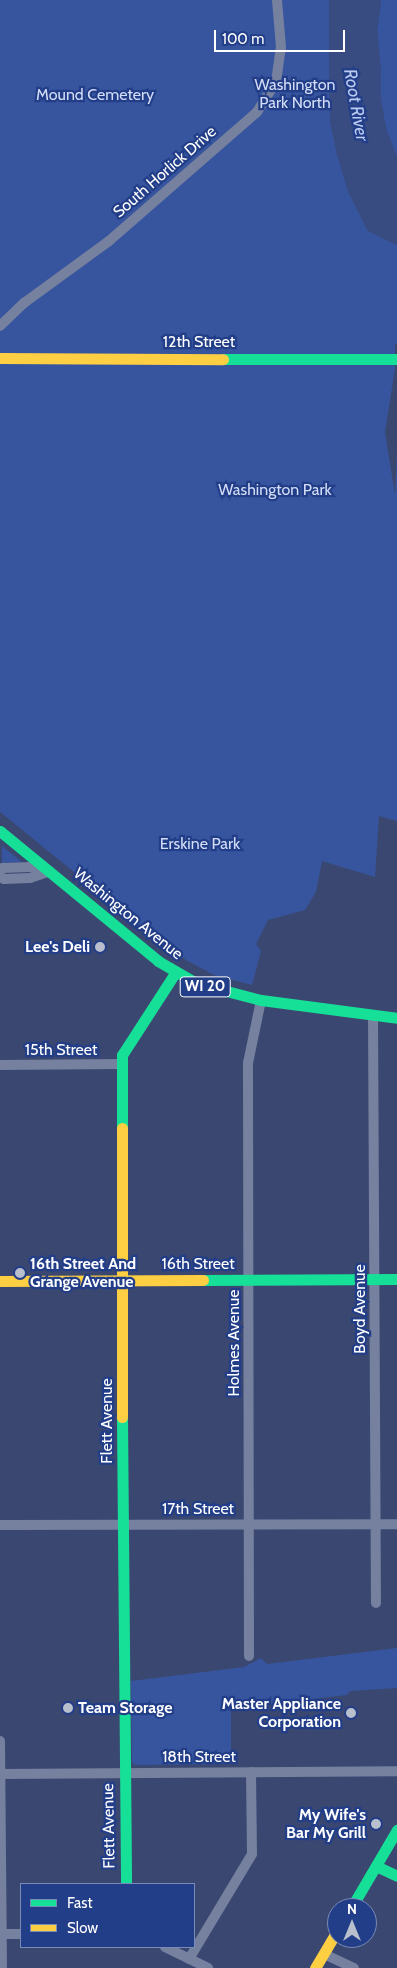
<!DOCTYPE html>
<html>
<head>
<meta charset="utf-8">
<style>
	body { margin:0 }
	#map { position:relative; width:397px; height:1968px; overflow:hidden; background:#3a4871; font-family:Cabin,sans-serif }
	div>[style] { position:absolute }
	.green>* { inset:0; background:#37559e }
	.water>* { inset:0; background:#384c81 }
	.street>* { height:10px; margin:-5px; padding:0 5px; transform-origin:5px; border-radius:5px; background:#76809f }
	.fast>* { height:11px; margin:-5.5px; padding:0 5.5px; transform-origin:5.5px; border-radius:5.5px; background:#16e098 }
	.slow>* { height:11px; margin:-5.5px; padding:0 5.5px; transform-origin:5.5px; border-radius:5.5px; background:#ffcf43 }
	.dots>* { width:14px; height:14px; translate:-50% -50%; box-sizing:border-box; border:2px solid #233e88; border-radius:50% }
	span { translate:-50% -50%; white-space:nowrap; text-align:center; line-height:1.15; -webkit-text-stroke:4.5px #233e88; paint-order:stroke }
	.shield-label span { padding:1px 4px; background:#233e88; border:1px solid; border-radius:4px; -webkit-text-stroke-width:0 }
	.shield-label { font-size:15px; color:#fff; font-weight:700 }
	.park-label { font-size:16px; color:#d3ddf7 }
	.street-label { font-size:16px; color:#fff }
	.poi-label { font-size:16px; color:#fff; font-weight:700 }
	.right { translate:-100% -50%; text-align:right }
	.left { translate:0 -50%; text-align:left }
	.water-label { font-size:18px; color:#bacaf1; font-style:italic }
	.legend { position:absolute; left:20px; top:1883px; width:175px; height:65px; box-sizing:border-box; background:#233e88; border:1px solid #7b8bb8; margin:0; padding:6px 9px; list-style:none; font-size:15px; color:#fff }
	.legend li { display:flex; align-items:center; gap:10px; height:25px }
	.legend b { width:25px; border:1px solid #7b8bb8 }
	.north { position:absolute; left:327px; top:1898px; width:50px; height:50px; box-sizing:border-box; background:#233e88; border:1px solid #7b8bb8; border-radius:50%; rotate:0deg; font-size:14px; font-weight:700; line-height:20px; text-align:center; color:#fff }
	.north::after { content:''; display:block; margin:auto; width:18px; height:22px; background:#babfcd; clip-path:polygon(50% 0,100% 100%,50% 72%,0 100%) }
	.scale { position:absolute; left:214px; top:30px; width:131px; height:22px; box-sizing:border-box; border:2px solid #fff; border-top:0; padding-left:6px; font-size:15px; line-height:18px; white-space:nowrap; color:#fff; -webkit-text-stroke:4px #233e88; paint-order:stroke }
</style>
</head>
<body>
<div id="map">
	<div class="green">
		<div style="clip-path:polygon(0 0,329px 0,330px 120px,337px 154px,348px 191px,368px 231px,397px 245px,397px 344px,395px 345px,395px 369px,385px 432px,395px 495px,397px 454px,397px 821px,379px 816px,375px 877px,322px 861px,316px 892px,305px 910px,268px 920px,256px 944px,261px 951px,252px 985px,214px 975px,186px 960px,158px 940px,0 812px)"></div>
		<div style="clip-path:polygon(381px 0,397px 0,397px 157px,386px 129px,381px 100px,381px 71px,377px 31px)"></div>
		<div style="clip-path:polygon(2px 846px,22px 862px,2px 863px)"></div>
		<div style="clip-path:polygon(397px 1648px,397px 1688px,350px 1691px,347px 1695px,231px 1708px,231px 1764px,135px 1765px,132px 1762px,131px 1681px,244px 1667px,261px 1658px,267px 1664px)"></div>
	</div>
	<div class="water">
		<div style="clip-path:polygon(329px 0,381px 0,377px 31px,381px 71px,381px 100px,386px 129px,397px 157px,397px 245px,368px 231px,348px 191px,337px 154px,330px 120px)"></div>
	</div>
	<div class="street">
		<div style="left:0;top:326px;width:33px;rotate:-44deg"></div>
		<div style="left:24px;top:303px;width:105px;rotate:-36.1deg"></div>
		<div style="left:109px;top:241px;width:196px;rotate:-41.1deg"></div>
		<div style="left:257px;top:112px;width:36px;rotate:-58deg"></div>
		<div style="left:276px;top:82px;width:35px;rotate:-82deg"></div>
		<div style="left:281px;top:47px;width:47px;rotate:-94.9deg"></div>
		<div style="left:0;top:870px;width:4px;rotate:-34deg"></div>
		<div style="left:3px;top:868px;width:27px;rotate:-2deg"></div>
		<div style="left:30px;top:867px;width:14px;rotate:12deg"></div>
		<div style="left:0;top:876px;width:5px;rotate:37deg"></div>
		<div style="left:4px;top:879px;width:26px;rotate:-2deg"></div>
		<div style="left:30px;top:878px;width:21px;rotate:-19deg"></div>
		<div style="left:373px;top:1016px;width:587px;rotate:89.71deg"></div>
		<div style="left:0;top:1065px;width:122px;rotate:-0.5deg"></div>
		<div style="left:0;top:1525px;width:397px;rotate:-0.1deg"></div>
		<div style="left:249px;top:1656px;width:593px;rotate:-90.1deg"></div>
		<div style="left:248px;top:1063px;width:64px;rotate:-78.3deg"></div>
		<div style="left:0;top:1741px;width:227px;rotate:89.5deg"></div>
		<div style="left:1px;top:1774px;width:396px;rotate:-0.4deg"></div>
		<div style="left:0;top:1934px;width:21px"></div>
		<div style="left:165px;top:1947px;width:48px;rotate:26deg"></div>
		<div style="left:324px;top:1954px;width:33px;rotate:25deg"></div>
		<div style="left:189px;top:1959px;width:122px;rotate:-59deg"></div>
		<div style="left:252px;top:1854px;width:82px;rotate:-90.7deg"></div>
	</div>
	<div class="fast">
		<div style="left:223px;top:359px;width:174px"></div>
		<div style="left:0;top:831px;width:205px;rotate:39.4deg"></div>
		<div style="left:158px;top:961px;width:44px;rotate:30.1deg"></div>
		<div style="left:196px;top:983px;width:67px;rotate:14.7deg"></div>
		<div style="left:261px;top:1000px;width:137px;rotate:7.5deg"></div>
		<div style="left:122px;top:1128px;width:73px;rotate:-90deg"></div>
		<div style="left:122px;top:1055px;width:98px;rotate:-57.1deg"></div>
		<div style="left:203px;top:1280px;width:194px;rotate:-0.3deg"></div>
		<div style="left:122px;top:1417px;width:467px;rotate:89.5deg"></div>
		<div style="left:376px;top:1866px;width:23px;rotate:25deg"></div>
		<div style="left:351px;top:1908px;width:91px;rotate:-59.5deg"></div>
	</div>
	<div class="slow">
		<div style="left:0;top:358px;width:223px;rotate:0.3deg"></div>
		<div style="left:122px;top:1128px;width:289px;rotate:90deg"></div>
		<div style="left:0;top:1281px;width:203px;rotate:-0.3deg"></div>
		<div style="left:315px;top:1968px;width:43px;rotate:-59.3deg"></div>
	</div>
	<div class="dots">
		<div style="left:100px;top:947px;background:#babfcd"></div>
		<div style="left:20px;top:1273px;background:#babfcd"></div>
		<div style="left:68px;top:1708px;background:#babfcd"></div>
		<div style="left:351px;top:1713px;background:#babfcd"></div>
		<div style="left:376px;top:1824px;background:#babfcd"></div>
	</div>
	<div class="shield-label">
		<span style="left:205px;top:987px">WI 20</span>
	</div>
	<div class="park-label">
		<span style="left:295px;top:94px">Washington<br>Park North</span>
		<span style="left:95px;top:95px">Mound Cemetery</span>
		<span style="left:275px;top:490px">Washington Park</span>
		<span style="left:200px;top:844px">Erskine Park</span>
	</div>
	<div class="street-label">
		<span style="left:165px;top:172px;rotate:-41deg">South Horlick Drive</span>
		<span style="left:199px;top:342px">12th Street</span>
		<span style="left:128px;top:914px;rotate:39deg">Washington Avenue</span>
		<span style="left:61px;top:1050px">15th Street</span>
		<span style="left:198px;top:1264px">16th Street</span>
		<span style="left:360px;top:1309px;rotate:-90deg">Boyd Avenue</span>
		<span style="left:234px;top:1343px;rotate:-90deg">Holmes Avenue</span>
		<span style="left:107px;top:1421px;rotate:-90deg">Flett Avenue</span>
		<span style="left:198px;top:1509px">17th Street</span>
		<span style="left:199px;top:1757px">18th Street</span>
		<span style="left:109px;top:1826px;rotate:-91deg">Flett Avenue</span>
	</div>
	<div class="poi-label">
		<span class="right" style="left:90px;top:947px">Lee's Deli</span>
		<span class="left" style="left:30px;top:1273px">16th Street And<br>Grange Avenue</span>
		<span class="right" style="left:341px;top:1713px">Master Appliance<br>Corporation</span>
		<span class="left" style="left:78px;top:1708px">Team Storage</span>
		<span class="right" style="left:366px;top:1824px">My Wife's<br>Bar My Grill</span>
	</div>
	<div class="water-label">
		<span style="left:356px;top:105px;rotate:80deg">Root River</span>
	</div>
	<ul class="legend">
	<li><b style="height:6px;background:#16e098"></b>Fast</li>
	<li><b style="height:6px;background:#ffcf43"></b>Slow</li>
	</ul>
	<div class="north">N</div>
	<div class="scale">100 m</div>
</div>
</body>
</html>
